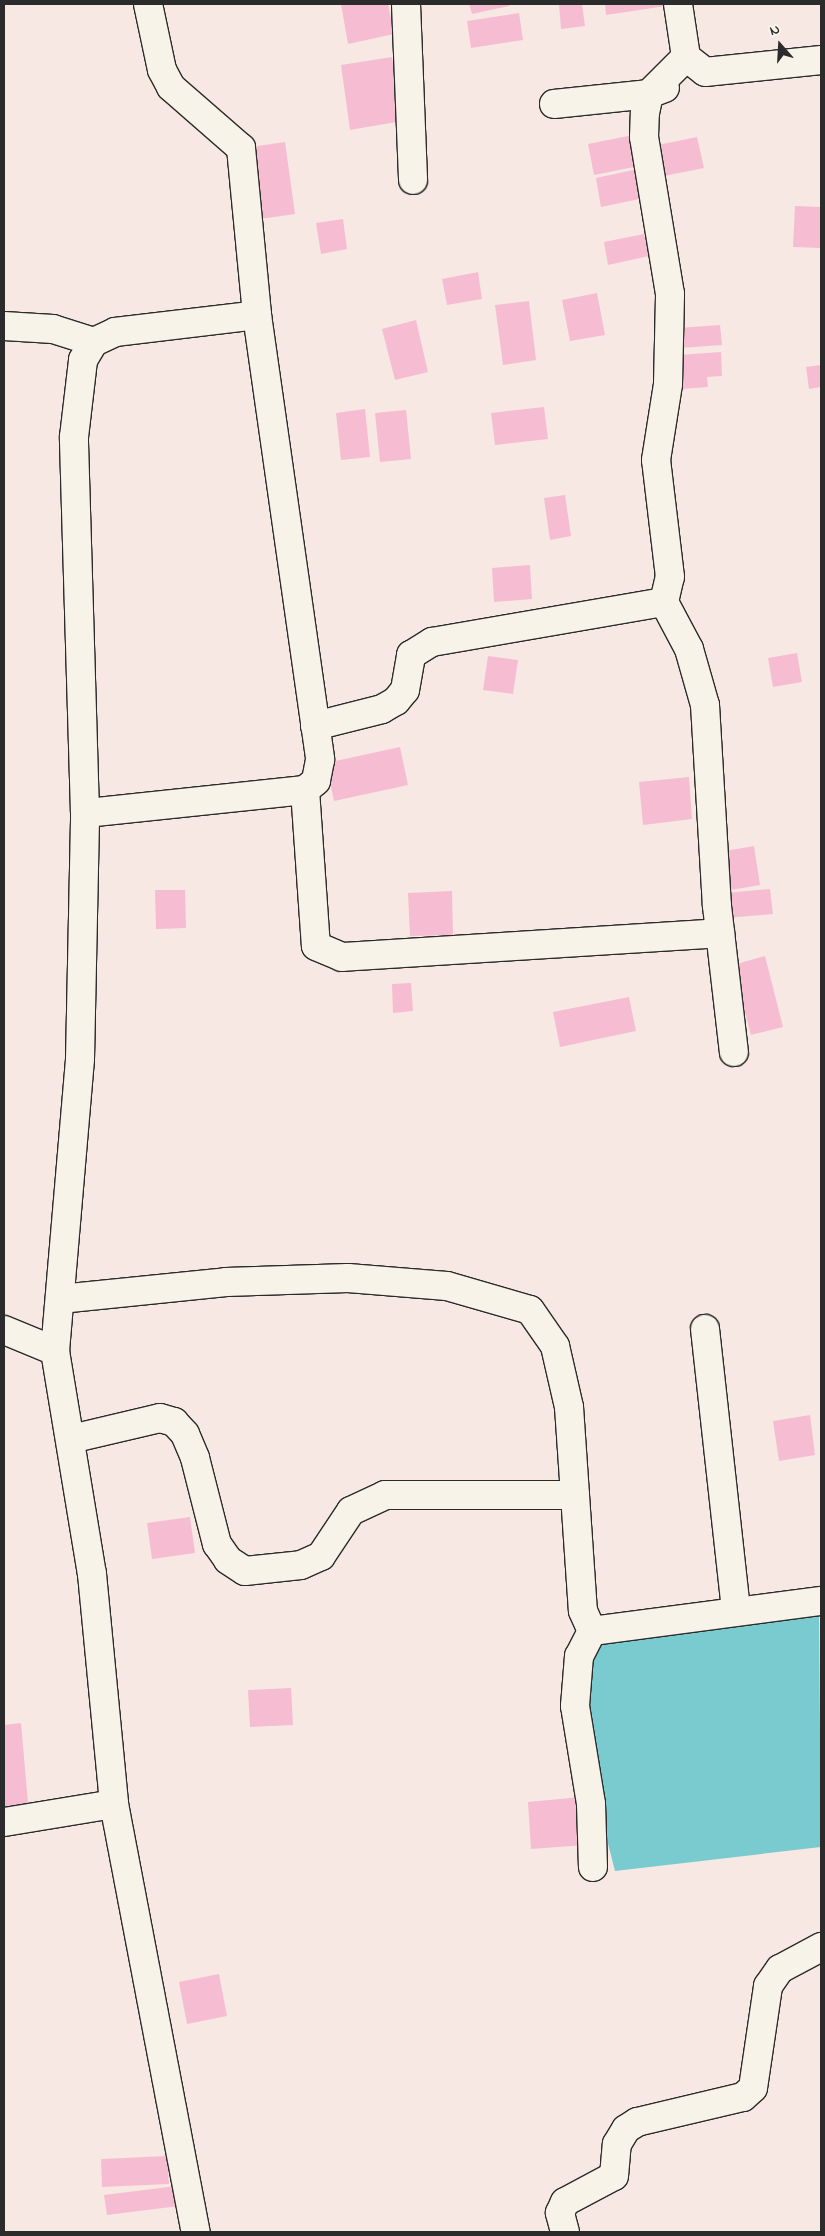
<!DOCTYPE html>
<html>
<head>
<meta charset="utf-8">
<style>
	body { margin:0 }
	#map { position:relative; width:825px; height:2236px; overflow:hidden; background:#f7e8e4; font-family:"Indie Flower",sans-serif }
	div>[style] { position:absolute }
	.water>* { inset:0; background:#7acbd0 }
	.building>* { inset:0; background:#f6bdd2 }
	.roads { filter:drop-shadow(1px 0 #2b2b2b) drop-shadow(-1px 0 #2b2b2b) drop-shadow(0 1px #2b2b2b) drop-shadow(0 -1px #2b2b2b) }
	.street>* { height:28px; margin:-14px; padding:0 14px; transform-origin:14px; border-radius:14px; background:#f7f3e8 }
	span { translate:-50% -50%; white-space:nowrap; text-align:center; line-height:1.15; -webkit-text-stroke:4.5px #f7f3e8; paint-order:stroke }
	.frame { position:absolute; inset:0; border:5px solid #2b2b2b; pointer-events:none }
	.north { position:absolute; left:755px; top:20px; width:50px; height:50px; -webkit-text-stroke:4px #f7f3e8; paint-order:stroke; rotate:341deg; font-size:14px; font-weight:700; line-height:20px; text-align:center; color:#2b2b2b }
	.north::after { content:''; display:block; margin:auto; width:18px; height:22px; background:#2b2b2b; clip-path:polygon(50% 0,100% 100%,50% 72%,0 100%) }
</style>
</head>
<body>
<div id="map">
	<div class="water">
		<div style="clip-path:polygon(819px 1608px,821px 1847px,615px 1871px,574px 1710px,594px 1645px)"></div>
	</div>
	<div class="building">
		<div style="clip-path:polygon(341px 4px,388px 4px,394px 34px,348px 44px)"></div>
		<div style="clip-path:polygon(469px 4px,509px 4px,509px 6px,472px 14px)"></div>
		<div style="clip-path:polygon(559px 4px,582px 4px,585px 26px,561px 29px)"></div>
		<div style="clip-path:polygon(605px 4px,665px 4px,666px 6px,606px 15px)"></div>
		<div style="clip-path:polygon(519px 13px,523px 40px,471px 48px,467px 21px)"></div>
		<div style="clip-path:polygon(392px 57px,402px 121px,350px 130px,341px 65px)"></div>
		<div style="clip-path:polygon(633px 135px,639px 166px,594px 175px,588px 144px)"></div>
		<div style="clip-path:polygon(697px 137px,704px 168px,664px 176px,658px 145px)"></div>
		<div style="clip-path:polygon(285px 142px,295px 214px,260px 219px,250px 147px)"></div>
		<div style="clip-path:polygon(638px 169px,644px 198px,601px 207px,596px 178px)"></div>
		<div style="clip-path:polygon(795px 206px,821px 207px,821px 248px,793px 247px)"></div>
		<div style="clip-path:polygon(343px 219px,347px 249px,321px 254px,316px 223px)"></div>
		<div style="clip-path:polygon(644px 234px,649px 256px,608px 265px,604px 242px)"></div>
		<div style="clip-path:polygon(478px 272px,482px 299px,447px 305px,442px 279px)"></div>
		<div style="clip-path:polygon(597px 293px,605px 335px,570px 341px,562px 300px)"></div>
		<div style="clip-path:polygon(529px 301px,536px 360px,503px 365px,495px 305px)"></div>
		<div style="clip-path:polygon(416px 320px,428px 372px,395px 380px,382px 329px)"></div>
		<div style="clip-path:polygon(720px 325px,722px 345px,680px 348px,678px 328px)"></div>
		<div style="clip-path:polygon(721px 352px,722px 376px,707px 377px,708px 387px,681px 389px,679px 355px)"></div>
		<div style="clip-path:polygon(821px 365px,821px 387px,809px 389px,806px 367px)"></div>
		<div style="clip-path:polygon(544px 407px,548px 439px,495px 445px,491px 413px)"></div>
		<div style="clip-path:polygon(365px 409px,370px 457px,341px 460px,336px 413px)"></div>
		<div style="clip-path:polygon(406px 410px,411px 459px,380px 462px,375px 413px)"></div>
		<div style="clip-path:polygon(565px 495px,571px 536px,550px 540px,544px 498px)"></div>
		<div style="clip-path:polygon(530px 565px,532px 599px,494px 602px,492px 568px)"></div>
		<div style="clip-path:polygon(797px 653px,802px 682px,773px 687px,768px 658px)"></div>
		<div style="clip-path:polygon(488px 656px,518px 660px,513px 694px,483px 690px)"></div>
		<div style="clip-path:polygon(400px 747px,408px 785px,334px 801px,326px 763px)"></div>
		<div style="clip-path:polygon(689px 777px,692px 819px,643px 825px,639px 782px)"></div>
		<div style="clip-path:polygon(754px 846px,760px 885px,725px 891px,719px 852px)"></div>
		<div style="clip-path:polygon(770px 889px,773px 914px,727px 918px,725px 893px)"></div>
		<div style="clip-path:polygon(155px 890px,185px 890px,186px 928px,156px 929px)"></div>
		<div style="clip-path:polygon(452px 891px,453px 935px,410px 936px,408px 893px)"></div>
		<div style="clip-path:polygon(765px 956px,783px 1027px,751px 1035px,733px 965px)"></div>
		<div style="clip-path:polygon(411px 983px,413px 1011px,393px 1013px,392px 984px)"></div>
		<div style="clip-path:polygon(629px 997px,636px 1031px,560px 1047px,553px 1012px)"></div>
		<div style="clip-path:polygon(810px 1415px,815px 1455px,779px 1461px,773px 1421px)"></div>
		<div style="clip-path:polygon(190px 1517px,195px 1553px,152px 1559px,147px 1523px)"></div>
		<div style="clip-path:polygon(291px 1688px,293px 1725px,250px 1727px,248px 1690px)"></div>
		<div style="clip-path:polygon(21px 1723px,29px 1814px,4px 1816px,4px 1725px)"></div>
		<div style="clip-path:polygon(581px 1797px,585px 1845px,531px 1849px,528px 1802px)"></div>
		<div style="clip-path:polygon(219px 1974px,227px 2016px,187px 2024px,179px 1982px)"></div>
		<div style="clip-path:polygon(167px 2156px,169px 2184px,102px 2187px,101px 2159px)"></div>
		<div style="clip-path:polygon(184px 2185px,187px 2205px,107px 2215px,104px 2195px)"></div>
	</div>
	<div class="roads">
		<div class="street">
			<div style="left:148px;top:4px;width:67px;rotate:78deg"></div>
			<div style="left:162px;top:70px;width:19px;rotate:62deg"></div>
			<div style="left:171px;top:87px;width:93px;rotate:41.1deg"></div>
			<div style="left:241px;top:148px;width:168px;rotate:84.5deg"></div>
			<div style="left:406px;top:4px;width:176px;rotate:87.7deg"></div>
			<div style="left:678px;top:4px;width:54px;rotate:81.4deg"></div>
			<div style="left:686px;top:57px;width:24px;rotate:38deg"></div>
			<div style="left:705px;top:72px;width:117px;rotate:-5.9deg"></div>
			<div style="left:554px;top:104px;width:96px;rotate:-6deg"></div>
			<div style="left:649px;top:94px;width:17px;rotate:-21deg"></div>
			<div style="left:4px;top:326px;width:49px;rotate:3.5deg"></div>
			<div style="left:53px;top:329px;width:43px;rotate:17.6deg"></div>
			<div style="left:664px;top:602px;width:53px;rotate:62deg"></div>
			<div style="left:689px;top:649px;width:58px;rotate:74.1deg"></div>
			<div style="left:705px;top:705px;width:201px;rotate:86.6deg"></div>
			<div style="left:717px;top:906px;width:147px;rotate:83.4deg"></div>
			<div style="left:315px;top:726px;width:69px;rotate:-14.2deg"></div>
			<div style="left:382px;top:709px;width:16px;rotate:-30deg"></div>
			<div style="left:396px;top:701px;width:14px;rotate:-51deg"></div>
			<div style="left:405px;top:690px;width:36px;rotate:-80deg"></div>
			<div style="left:411px;top:655px;width:25px;rotate:-32deg"></div>
			<div style="left:432px;top:642px;width:235px;rotate:-9.8deg"></div>
			<div style="left:664px;top:602px;width:26px;rotate:-77deg"></div>
			<div style="left:670px;top:577px;width:118px;rotate:-96.8deg"></div>
			<div style="left:656px;top:460px;width:77px;rotate:-81deg"></div>
			<div style="left:668px;top:384px;width:90px;rotate:-88.7deg"></div>
			<div style="left:670px;top:294px;width:159px;rotate:-99.4deg"></div>
			<div style="left:644px;top:137px;width:24px;rotate:-88deg"></div>
			<div style="left:645px;top:113px;width:19px;rotate:-78deg"></div>
			<div style="left:649px;top:94px;width:52px;rotate:-45deg"></div>
			<div style="left:305px;top:790px;width:156px;rotate:86deg"></div>
			<div style="left:316px;top:946px;width:28px;rotate:23deg"></div>
			<div style="left:342px;top:957px;width:379px;rotate:-3.6deg"></div>
			<div style="left:60px;top:1299px;width:167px;rotate:-5.8deg"></div>
			<div style="left:226px;top:1282px;width:122px;rotate:-1.9deg"></div>
			<div style="left:348px;top:1278px;width:99px;rotate:4.6deg"></div>
			<div style="left:447px;top:1286px;width:86px;rotate:16.1deg"></div>
			<div style="left:530px;top:1310px;width:44px;rotate:55.2deg"></div>
			<div style="left:555px;top:1346px;width:63px;rotate:77.1deg"></div>
			<div style="left:569px;top:1407px;width:204px;rotate:86.1deg"></div>
			<div style="left:583px;top:1611px;width:22px;rotate:66deg"></div>
			<div style="left:592px;top:1631px;width:231px;rotate:-7.5deg"></div>
			<div style="left:705px;top:1329px;width:283px;rotate:83.7deg"></div>
			<div style="left:4px;top:1330px;width:55px;rotate:22.4deg"></div>
			<div style="left:55px;top:1351px;width:226px;rotate:80.6deg"></div>
			<div style="left:92px;top:1574px;width:231px;rotate:84.5deg"></div>
			<div style="left:114px;top:1804px;width:436px;rotate:79.2deg"></div>
			<div style="left:55px;top:1351px;width:293px;rotate:-85.1deg"></div>
			<div style="left:80px;top:1059px;width:246px;rotate:-88.8deg"></div>
			<div style="left:85px;top:813px;width:376px;rotate:-91.7deg"></div>
			<div style="left:74px;top:437px;width:78px;rotate:-83.3deg"></div>
			<div style="left:83px;top:360px;width:21px;rotate:-59deg"></div>
			<div style="left:94px;top:342px;width:23px;rotate:-25deg"></div>
			<div style="left:115px;top:332px;width:143px;rotate:-6.8deg"></div>
			<div style="left:257px;top:315px;width:449px;rotate:81.9deg"></div>
			<div style="left:320px;top:760px;width:21px;rotate:101deg"></div>
			<div style="left:316px;top:781px;width:14px;rotate:141deg"></div>
			<div style="left:305px;top:790px;width:221px;rotate:174deg"></div>
			<div style="left:71px;top:1439px;width:91px;rotate:-13.3deg"></div>
			<div style="left:160px;top:1418px;width:15px;rotate:16deg"></div>
			<div style="left:174px;top:1422px;width:16px;rotate:47deg"></div>
			<div style="left:185px;top:1434px;width:26px;rotate:67deg"></div>
			<div style="left:195px;top:1458px;width:89px;rotate:75.7deg"></div>
			<div style="left:217px;top:1544px;width:19px;rotate:55deg"></div>
			<div style="left:228px;top:1560px;width:20px;rotate:33deg"></div>
			<div style="left:245px;top:1571px;width:56px;rotate:-6.1deg"></div>
			<div style="left:301px;top:1565px;width:22px;rotate:-24deg"></div>
			<div style="left:321px;top:1556px;width:54px;rotate:-56.3deg"></div>
			<div style="left:351px;top:1511px;width:38px;rotate:-25deg"></div>
			<div style="left:385px;top:1495px;width:190px"></div>
			<div style="left:592px;top:1631px;width:28px;rotate:117deg"></div>
			<div style="left:579px;top:1656px;width:50px;rotate:94.6deg"></div>
			<div style="left:575px;top:1706px;width:99px;rotate:80.7deg"></div>
			<div style="left:591px;top:1804px;width:63px;rotate:88.2deg"></div>
			<div style="left:4px;top:1822px;width:111px;rotate:-9.3deg"></div>
			<div style="left:565px;top:2232px;width:20px;rotate:-105deg"></div>
			<div style="left:560px;top:2213px;width:12px;rotate:-66deg"></div>
			<div style="left:565px;top:2202px;width:55px;rotate:-28deg"></div>
			<div style="left:614px;top:2176px;width:32px;rotate:-85deg"></div>
			<div style="left:617px;top:2144px;width:17px;rotate:-59deg"></div>
			<div style="left:626px;top:2129px;width:13px;rotate:-32deg"></div>
			<div style="left:637px;top:2122px;width:109px;rotate:-13.3deg"></div>
			<div style="left:743px;top:2097px;width:13px;rotate:-42deg"></div>
			<div style="left:753px;top:2088px;width:103px;rotate:-81.6deg"></div>
			<div style="left:768px;top:1986px;width:21px;rotate:-55deg"></div>
			<div style="left:780px;top:1969px;width:47px;rotate:-28.2deg"></div>
		</div>
	</div>
	<div class="frame"></div>
	<div class="north">N</div>
</div>
</body>
</html>
